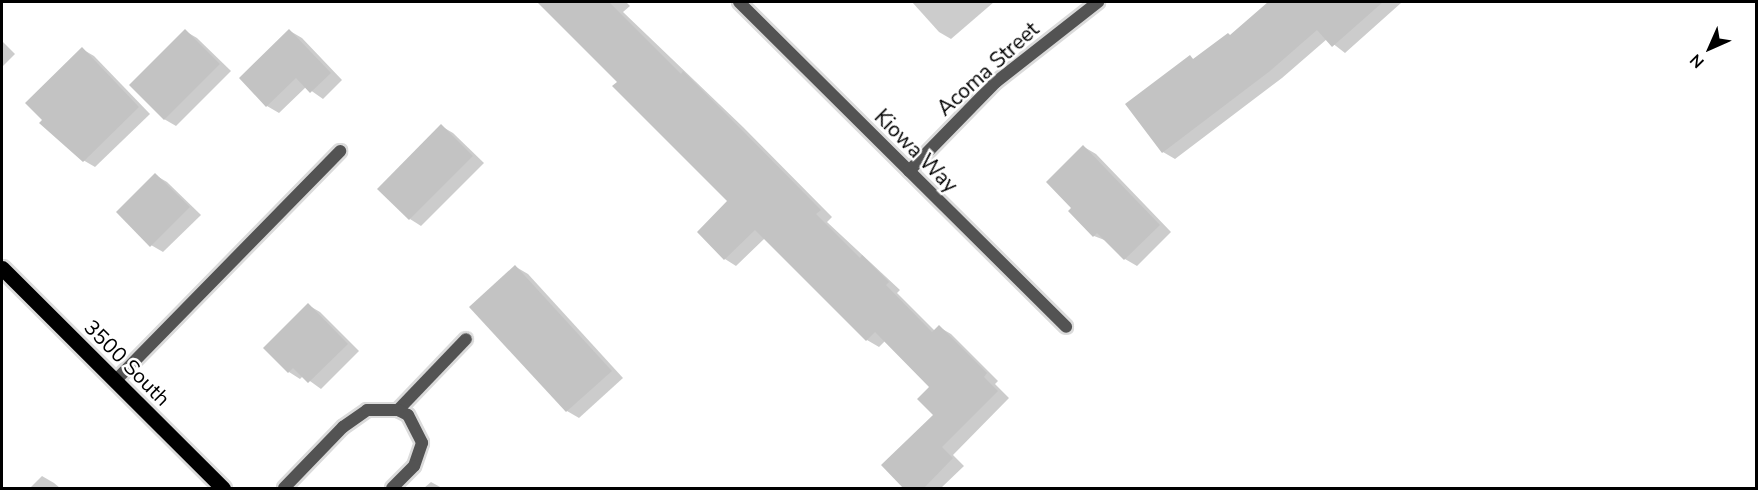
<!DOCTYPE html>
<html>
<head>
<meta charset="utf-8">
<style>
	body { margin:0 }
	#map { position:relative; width:1758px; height:490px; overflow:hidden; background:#fff; font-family:"Nunito Sans",sans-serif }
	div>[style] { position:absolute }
	.shadow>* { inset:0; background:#0003 }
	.building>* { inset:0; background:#c3c3c3 }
	.roads { filter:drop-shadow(2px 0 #dbdbdb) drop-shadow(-2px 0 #dbdbdb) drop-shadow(0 2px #dbdbdb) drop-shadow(0 -2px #dbdbdb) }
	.lane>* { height:12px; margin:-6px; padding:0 6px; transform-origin:6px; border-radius:6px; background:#535353 }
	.street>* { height:12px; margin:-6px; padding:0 6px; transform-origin:6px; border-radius:6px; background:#535353 }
	.primary>* { height:15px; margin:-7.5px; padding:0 7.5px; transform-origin:7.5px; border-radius:7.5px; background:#000 }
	span { translate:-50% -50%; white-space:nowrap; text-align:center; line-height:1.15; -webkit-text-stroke:5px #fff; paint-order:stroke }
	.street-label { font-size:21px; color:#000 }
	.frame { position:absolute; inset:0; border:3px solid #000; pointer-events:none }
	.north { position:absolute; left:1680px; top:18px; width:60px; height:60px; -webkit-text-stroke:4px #fff; paint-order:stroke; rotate:225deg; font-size:16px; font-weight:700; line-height:24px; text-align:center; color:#000 }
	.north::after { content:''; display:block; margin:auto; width:21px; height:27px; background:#000; clip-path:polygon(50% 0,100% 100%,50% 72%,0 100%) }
</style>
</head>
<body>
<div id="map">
	<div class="shadow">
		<div style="clip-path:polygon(539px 2px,626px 2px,630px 6px,623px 12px,743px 127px,832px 217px,827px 222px,900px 290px,897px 293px,935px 331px,939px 327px,951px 334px,998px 381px,995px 384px,1009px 398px,953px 455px,964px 466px,941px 488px,907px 488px,935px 415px,931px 387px,885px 341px,879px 347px,867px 340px,765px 238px,736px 266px,725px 259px,729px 201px,619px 82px)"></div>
		<div style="clip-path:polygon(912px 2px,994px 2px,951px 39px,939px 32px)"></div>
		<div style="clip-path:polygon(1270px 2px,1401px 3px,1345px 53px,1327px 39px,1282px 78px,1175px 159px,1163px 152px,1190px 57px,1194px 60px,1231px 36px)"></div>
		<div style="clip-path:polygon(185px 31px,197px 38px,231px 71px,176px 126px,164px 119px)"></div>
		<div style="clip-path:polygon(290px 31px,302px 38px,342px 80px,323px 99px,306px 87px,279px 113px,267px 106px,241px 78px)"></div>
		<div style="clip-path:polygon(2px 41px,15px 54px,2px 67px)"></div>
		<div style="clip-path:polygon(82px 49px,94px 56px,150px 114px,95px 167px,83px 160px)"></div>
		<div style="clip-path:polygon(441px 126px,453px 133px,484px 163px,421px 226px,410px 219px)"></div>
		<div style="clip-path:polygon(1084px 147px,1096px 154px,1171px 232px,1137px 266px,1125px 259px,1107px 241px,1094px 236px,1073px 208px)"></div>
		<div style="clip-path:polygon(155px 175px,167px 182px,201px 215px,163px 252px,151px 245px)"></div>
		<div style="clip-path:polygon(516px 267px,528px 274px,623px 378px,579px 418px,567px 411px,472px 307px)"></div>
		<div style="clip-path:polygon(308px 305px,320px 312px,359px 351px,321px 389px,303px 376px,300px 379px,289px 372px)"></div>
		<div style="clip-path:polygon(42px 476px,54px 483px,60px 488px,30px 488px)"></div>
		<div style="clip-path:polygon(431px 482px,442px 488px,424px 488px)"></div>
	</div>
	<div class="building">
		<div style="clip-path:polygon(537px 2px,609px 2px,681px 74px,683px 71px,731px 119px,821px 210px,816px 214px,860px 258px,862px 255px,889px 282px,886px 285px,932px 332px,939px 325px,987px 373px,984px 377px,998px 391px,942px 447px,953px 458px,923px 489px,904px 489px,881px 465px,933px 415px,917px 399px,929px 387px,875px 332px,866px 341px,755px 230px,724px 260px,697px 232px,727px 201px,612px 86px,617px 82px)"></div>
		<div style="clip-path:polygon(1268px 2px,1383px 2px,1332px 47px,1317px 30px,1270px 71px,1162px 153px,1125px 104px,1190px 55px,1193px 59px,1228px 33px,1230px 35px)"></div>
		<div style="clip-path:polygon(185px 29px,220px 64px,164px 120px,129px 85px)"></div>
		<div style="clip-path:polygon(289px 29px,331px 73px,310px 93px,296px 78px,266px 107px,239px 78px)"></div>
		<div style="clip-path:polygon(82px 47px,139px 107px,83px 162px,39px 123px,42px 120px,25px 103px)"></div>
		<div style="clip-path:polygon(441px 124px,473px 156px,409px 220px,377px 189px)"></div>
		<div style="clip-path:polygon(1083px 145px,1160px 225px,1124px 260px,1097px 233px,1093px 237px,1068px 211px,1071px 208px,1046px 182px)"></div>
		<div style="clip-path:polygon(155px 173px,190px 207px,150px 247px,116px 212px)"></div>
		<div style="clip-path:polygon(515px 265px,612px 371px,566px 412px,469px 307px)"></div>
		<div style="clip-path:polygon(308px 303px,348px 344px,308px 383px,293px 368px,288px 373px,263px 348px)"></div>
	</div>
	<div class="roads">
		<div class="lane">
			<div style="left:115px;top:381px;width:322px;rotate:-45.6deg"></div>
			<div style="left:398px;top:410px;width:98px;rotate:-46.2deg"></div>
			<div style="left:284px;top:488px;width:85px;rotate:-46deg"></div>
			<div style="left:343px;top:427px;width:29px;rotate:-35deg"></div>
			<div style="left:367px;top:410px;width:31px"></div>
			<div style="left:398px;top:410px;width:11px;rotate:27deg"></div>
			<div style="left:408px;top:415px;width:31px;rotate:63deg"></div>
			<div style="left:422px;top:443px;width:24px;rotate:109deg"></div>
			<div style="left:414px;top:466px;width:31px;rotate:135deg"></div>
		</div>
		<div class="street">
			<div style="left:739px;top:2px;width:461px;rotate:44.8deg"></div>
			<div style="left:909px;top:171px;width:124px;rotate:-45.7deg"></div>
			<div style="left:996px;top:82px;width:130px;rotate:-38.1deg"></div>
		</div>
		<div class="primary">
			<div style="left:2px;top:268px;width:312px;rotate:44.9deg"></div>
		</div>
	</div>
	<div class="street-label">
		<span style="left:988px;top:69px;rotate:-42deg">Acoma Street</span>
		<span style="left:916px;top:151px;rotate:45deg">Kiowa Way</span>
		<span style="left:127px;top:363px;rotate:45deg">3500 South</span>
	</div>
	<div class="frame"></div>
	<div class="north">N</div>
</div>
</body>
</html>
